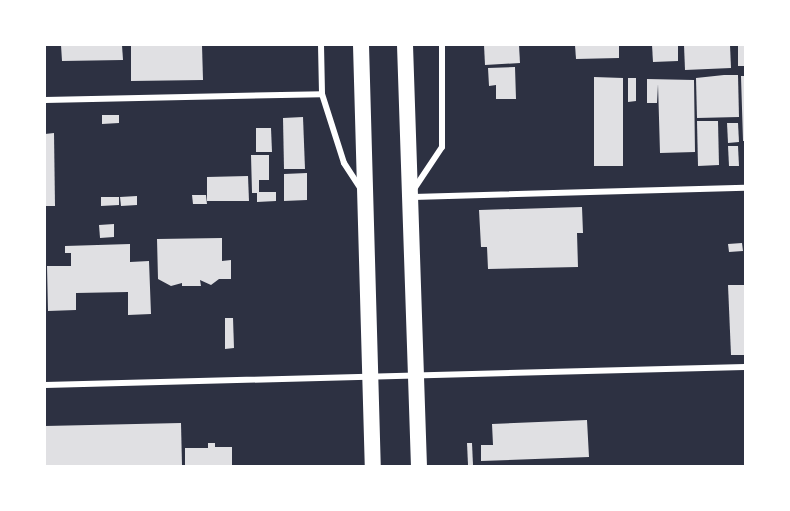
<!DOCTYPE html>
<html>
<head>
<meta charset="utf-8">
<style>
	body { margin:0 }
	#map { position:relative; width:790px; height:511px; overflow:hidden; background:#2d3142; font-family:"Space Grotesk",sans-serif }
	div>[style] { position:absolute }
	.building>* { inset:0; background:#e0e0e3 }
	.minor>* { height:6px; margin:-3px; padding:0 3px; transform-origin:3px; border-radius:3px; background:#fff }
	.trunk>* { height:16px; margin:-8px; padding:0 8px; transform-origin:8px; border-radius:8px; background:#fff }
	span { translate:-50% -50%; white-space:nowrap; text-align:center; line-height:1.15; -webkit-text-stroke:5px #fff; paint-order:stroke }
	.frame { position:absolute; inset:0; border:46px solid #fff; pointer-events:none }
</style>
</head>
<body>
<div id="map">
	<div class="building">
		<div style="clip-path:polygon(61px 45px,122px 45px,123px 60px,62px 61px)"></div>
		<div style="clip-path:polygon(131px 45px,202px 45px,203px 80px,131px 81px)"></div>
		<div style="clip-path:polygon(484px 45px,519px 45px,520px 63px,485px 65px)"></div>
		<div style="clip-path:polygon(575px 45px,619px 45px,619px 58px,576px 59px)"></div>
		<div style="clip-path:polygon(652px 45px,678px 45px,678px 61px,653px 62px)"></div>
		<div style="clip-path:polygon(684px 45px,730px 45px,731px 68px,685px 70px)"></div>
		<div style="clip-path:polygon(738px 45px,745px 45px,745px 66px,738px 66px)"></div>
		<div style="clip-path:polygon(515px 67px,516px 99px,496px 99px,496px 85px,489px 86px,488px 68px)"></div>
		<div style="clip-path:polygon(724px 75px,738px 75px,739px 117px,697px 118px,696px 78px)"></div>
		<div style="clip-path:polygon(741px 76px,745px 76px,745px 141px,743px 141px)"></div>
		<div style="clip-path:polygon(594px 77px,623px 78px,623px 166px,594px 166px)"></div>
		<div style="clip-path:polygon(628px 78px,636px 78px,636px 101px,628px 102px)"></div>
		<div style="clip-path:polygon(647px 79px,694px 80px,695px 152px,660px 153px,658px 84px,657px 103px,647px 103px)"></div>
		<div style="clip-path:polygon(102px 115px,119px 115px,119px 123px,102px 124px)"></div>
		<div style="clip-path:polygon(303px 117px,305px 169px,284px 169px,283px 118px)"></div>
		<div style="clip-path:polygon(697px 121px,718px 121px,719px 165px,698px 166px)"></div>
		<div style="clip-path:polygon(727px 123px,738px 123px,739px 142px,728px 143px)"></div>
		<div style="clip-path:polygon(256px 128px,271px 128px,272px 152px,256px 152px)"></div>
		<div style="clip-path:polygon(54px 133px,55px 206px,45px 206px,45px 134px)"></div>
		<div style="clip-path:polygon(728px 146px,738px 146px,739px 166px,729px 166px)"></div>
		<div style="clip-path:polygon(251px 155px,269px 155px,269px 180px,259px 180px,259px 192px,276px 192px,276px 201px,257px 202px,257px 193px,252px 193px)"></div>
		<div style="clip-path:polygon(307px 173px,307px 200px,284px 201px,284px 174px)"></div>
		<div style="clip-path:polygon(248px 176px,249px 201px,207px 201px,207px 177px)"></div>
		<div style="clip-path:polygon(192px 195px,206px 195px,207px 204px,193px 204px)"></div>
		<div style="clip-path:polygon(137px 196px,137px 205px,121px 206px,120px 197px)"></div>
		<div style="clip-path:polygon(101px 197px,119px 197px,119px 205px,101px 206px)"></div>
		<div style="clip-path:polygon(582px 207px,583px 233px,577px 233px,578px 267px,488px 269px,487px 247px,481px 247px,479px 210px)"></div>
		<div style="clip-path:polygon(114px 224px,114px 237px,100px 238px,99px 225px)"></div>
		<div style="clip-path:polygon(222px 238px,222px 261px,231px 260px,231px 279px,219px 279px,211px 285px,200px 280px,201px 286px,182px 286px,182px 283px,171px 286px,158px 279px,157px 239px)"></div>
		<div style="clip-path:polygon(742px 243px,743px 251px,729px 252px,728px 244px)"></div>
		<div style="clip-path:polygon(130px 244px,130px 262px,149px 261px,151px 314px,128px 315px,128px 292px,76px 293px,76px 310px,48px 311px,47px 266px,71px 266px,71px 253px,65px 253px,65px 246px)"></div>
		<div style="clip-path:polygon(728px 285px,745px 285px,745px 355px,731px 355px)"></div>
		<div style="clip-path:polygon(225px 318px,233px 318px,234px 348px,225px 349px)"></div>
		<div style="clip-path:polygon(587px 420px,589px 457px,481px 461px,481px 445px,493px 445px,492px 424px)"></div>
		<div style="clip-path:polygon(181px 423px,182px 466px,45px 466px,45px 426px)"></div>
		<div style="clip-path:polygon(208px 443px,215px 443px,215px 447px,232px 447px,232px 466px,185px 466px,185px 448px,208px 448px)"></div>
		<div style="clip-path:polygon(467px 443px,472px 443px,473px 465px,468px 465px)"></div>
	</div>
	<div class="minor">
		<div style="left:321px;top:45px;width:49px;rotate:88.8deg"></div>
		<div style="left:322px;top:94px;width:72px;rotate:72.3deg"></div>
		<div style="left:344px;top:163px;width:30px;rotate:57deg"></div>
		<div style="left:45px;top:100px;width:277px;rotate:-1.2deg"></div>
		<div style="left:414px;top:189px;width:50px;rotate:-56.3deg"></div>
		<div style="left:442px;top:147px;width:102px;rotate:-90deg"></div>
		<div style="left:413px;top:197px;width:332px;rotate:-1.6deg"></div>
		<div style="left:45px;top:385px;width:700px;rotate:-1.47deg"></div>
	</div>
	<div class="trunk">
		<div style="left:361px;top:45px;width:421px;rotate:88.4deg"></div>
		<div style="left:405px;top:45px;width:421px;rotate:88.1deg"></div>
	</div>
	<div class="frame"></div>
</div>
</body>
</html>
